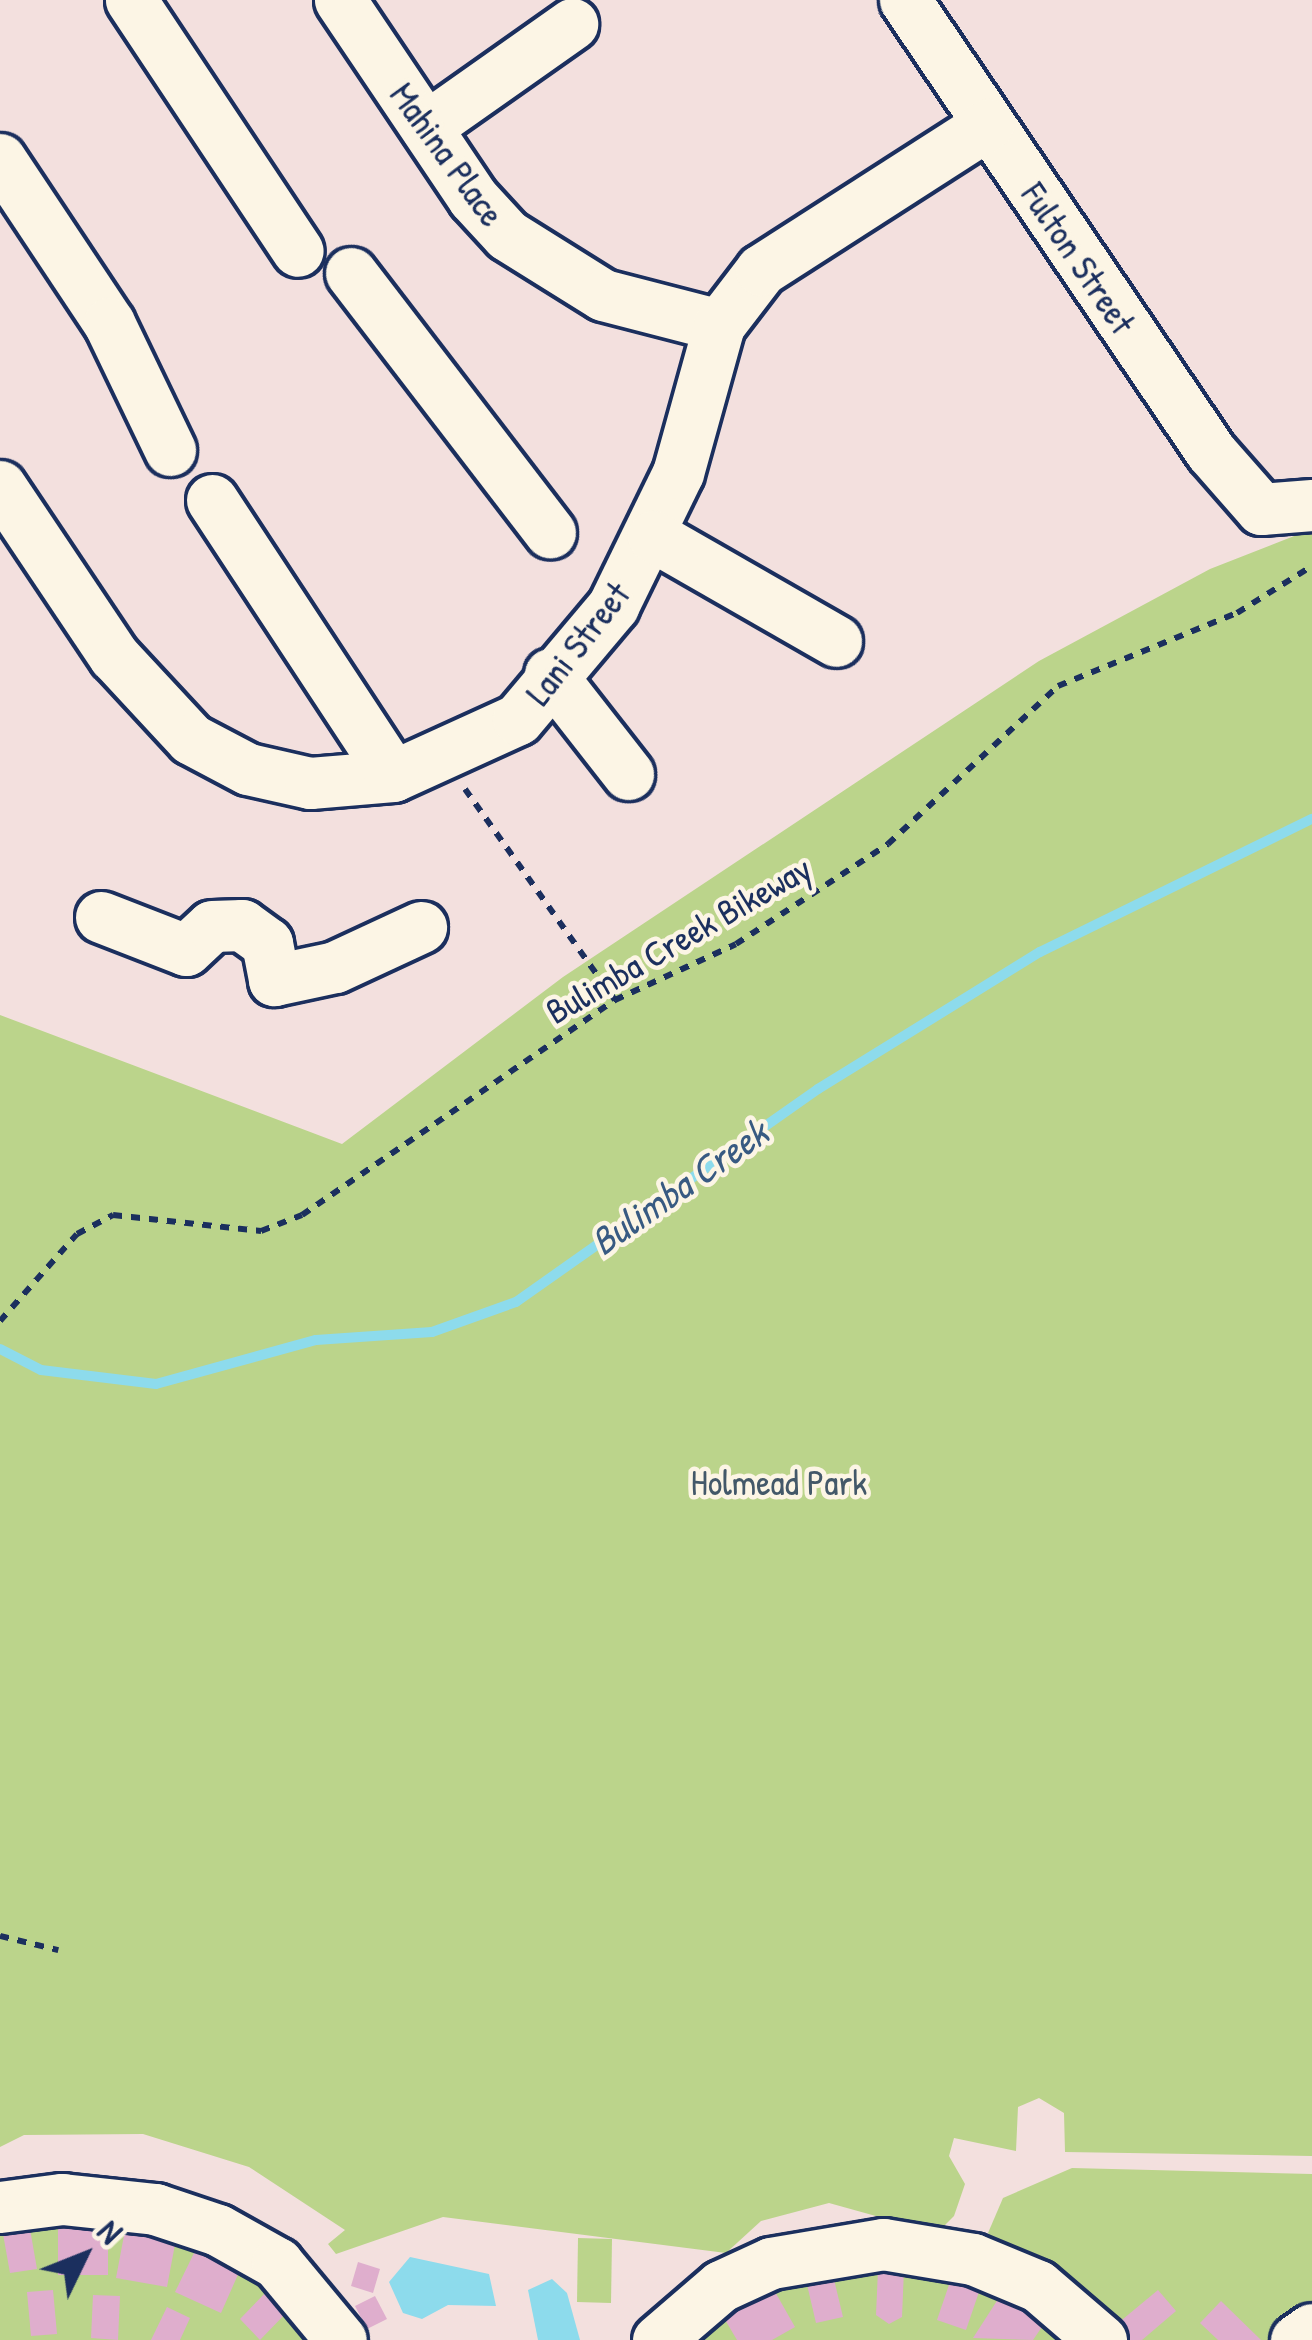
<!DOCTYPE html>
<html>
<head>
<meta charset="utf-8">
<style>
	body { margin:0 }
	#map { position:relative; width:1312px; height:2340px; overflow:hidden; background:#f3e0de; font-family:"Patrick Hand",sans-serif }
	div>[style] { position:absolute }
	.green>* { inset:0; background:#bbd48b }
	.water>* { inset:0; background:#8ddbec }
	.stream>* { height:10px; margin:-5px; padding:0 5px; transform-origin:5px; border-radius:5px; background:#8ddbec }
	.building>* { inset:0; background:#dfaecd }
	.path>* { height:6px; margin-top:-3px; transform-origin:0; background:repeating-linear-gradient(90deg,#1b2f5e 0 9px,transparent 0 18px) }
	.roads { filter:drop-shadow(3px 0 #1b2f5e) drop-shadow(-3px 0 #1b2f5e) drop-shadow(0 3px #1b2f5e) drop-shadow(0 -3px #1b2f5e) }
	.minor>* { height:51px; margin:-25.5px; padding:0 25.5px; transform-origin:25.5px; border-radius:25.5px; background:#fcf5e5 }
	span { translate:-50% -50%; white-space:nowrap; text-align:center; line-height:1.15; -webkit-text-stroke:9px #fcf5e5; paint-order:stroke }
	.street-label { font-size:36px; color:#1b2f5e }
	.park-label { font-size:36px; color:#435869 }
	.water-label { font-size:39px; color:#385a82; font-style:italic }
	.north { position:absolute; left:24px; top:2196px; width:120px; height:120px; -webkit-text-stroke:9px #fcf5e5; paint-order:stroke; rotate:47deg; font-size:33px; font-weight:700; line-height:48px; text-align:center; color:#1b2f5e }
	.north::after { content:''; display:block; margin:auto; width:42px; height:54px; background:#1b2f5e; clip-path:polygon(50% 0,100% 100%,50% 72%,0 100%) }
</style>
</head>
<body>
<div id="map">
	<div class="green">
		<div style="clip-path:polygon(1312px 529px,1312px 2156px,1065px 2152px,1064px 2113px,1039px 2098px,1018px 2107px,1016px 2151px,954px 2138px,949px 2156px,965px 2184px,954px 2216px,937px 2233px,829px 2203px,761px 2221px,726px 2253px,443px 2217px,336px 2254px,328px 2244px,345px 2230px,249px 2167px,143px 2134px,24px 2135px,0 2147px,0 1015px,342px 1144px,563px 977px,1039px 661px,1210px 569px)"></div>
		<div style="clip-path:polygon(1072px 2168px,1312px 2174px,1312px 2306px,1269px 2340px,1121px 2340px,996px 2248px,988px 2233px,1003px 2198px)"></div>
		<div style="clip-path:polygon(34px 2221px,130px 2225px,244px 2265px,321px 2340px,0 2340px,0 2229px)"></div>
		<div style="clip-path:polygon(578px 2238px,612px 2239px,611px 2303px,577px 2302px)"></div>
		<div style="clip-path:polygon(839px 2265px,958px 2272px,1078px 2340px,684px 2340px,747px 2296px)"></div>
	</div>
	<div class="water">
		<div style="clip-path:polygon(410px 2257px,489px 2274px,496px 2306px,448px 2305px,422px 2319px,403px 2313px,389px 2282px)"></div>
		<div style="clip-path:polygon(552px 2279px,567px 2293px,580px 2340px,538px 2340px,528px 2290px)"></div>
	</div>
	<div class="stream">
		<div style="left:0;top:1349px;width:46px;rotate:27.1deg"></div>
		<div style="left:41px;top:1370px;width:116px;rotate:6.9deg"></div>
		<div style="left:156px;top:1384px;width:166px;rotate:-15.4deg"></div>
		<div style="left:316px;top:1340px;width:116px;rotate:-3.9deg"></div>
		<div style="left:432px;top:1332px;width:89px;rotate:-19.7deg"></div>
		<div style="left:516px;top:1302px;width:370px;rotate:-35.2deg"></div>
		<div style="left:818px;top:1089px;width:261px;rotate:-31.7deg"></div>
		<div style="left:1040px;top:952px;width:303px;rotate:-26.1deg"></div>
	</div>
	<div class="building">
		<div style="clip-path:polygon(58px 2226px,108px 2226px,108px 2275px,58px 2275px)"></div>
		<div style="clip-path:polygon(30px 2229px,37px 2269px,10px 2273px,3px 2234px)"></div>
		<div style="clip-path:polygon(125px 2230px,176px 2239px,167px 2287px,116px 2278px)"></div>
		<div style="clip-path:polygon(196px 2249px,240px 2270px,221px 2313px,175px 2292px)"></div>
		<div style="clip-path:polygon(358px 2262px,380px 2269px,373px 2293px,351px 2286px)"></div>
		<div style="clip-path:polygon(904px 2269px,902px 2317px,889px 2324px,876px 2315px,878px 2270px)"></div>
		<div style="clip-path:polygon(832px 2271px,843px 2317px,816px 2323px,805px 2276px)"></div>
		<div style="clip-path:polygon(952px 2276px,981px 2286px,966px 2330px,937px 2320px)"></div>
		<div style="clip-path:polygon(269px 2289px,290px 2309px,260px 2340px,240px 2319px)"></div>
		<div style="clip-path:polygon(53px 2290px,57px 2334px,31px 2336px,27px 2292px)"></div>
		<div style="clip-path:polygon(774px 2290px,795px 2327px,772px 2340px,737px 2340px,724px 2318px)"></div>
		<div style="clip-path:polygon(1158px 2290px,1176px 2311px,1142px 2340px,1130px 2340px,1117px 2324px)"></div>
		<div style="clip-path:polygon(1002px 2293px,1046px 2321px,1033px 2340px,973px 2338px)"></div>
		<div style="clip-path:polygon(93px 2295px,120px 2296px,118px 2340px,91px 2338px)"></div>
		<div style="clip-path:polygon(375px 2296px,387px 2319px,367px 2329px,355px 2306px)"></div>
		<div style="clip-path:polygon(1221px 2301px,1261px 2340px,1218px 2340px,1200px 2323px)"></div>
		<div style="clip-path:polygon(167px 2307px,190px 2318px,180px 2340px,151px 2340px)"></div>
	</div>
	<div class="path">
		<div style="left:465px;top:789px;width:259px;rotate:54.6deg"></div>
		<div style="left:0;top:1321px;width:116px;rotate:-48.5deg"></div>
		<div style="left:77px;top:1234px;width:41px;rotate:-27.8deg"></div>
		<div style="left:113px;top:1215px;width:149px;rotate:6.2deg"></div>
		<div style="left:261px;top:1231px;width:44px;rotate:-21.3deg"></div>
		<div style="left:302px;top:1215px;width:380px;rotate:-34.5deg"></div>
		<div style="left:615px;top:1000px;width:133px;rotate:-24.8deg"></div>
		<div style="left:736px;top:944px;width:182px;rotate:-33.3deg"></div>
		<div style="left:888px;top:844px;width:232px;rotate:-42.9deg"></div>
		<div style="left:1058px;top:686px;width:193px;rotate:-22.2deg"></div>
		<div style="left:1237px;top:613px;width:89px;rotate:-32.1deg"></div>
		<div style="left:0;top:1936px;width:60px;rotate:13.6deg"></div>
	</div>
	<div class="roads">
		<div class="minor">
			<div style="left:131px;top:0;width:301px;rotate:56.4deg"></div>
			<div style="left:340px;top:0;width:239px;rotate:56.1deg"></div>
			<div style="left:473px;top:198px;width:50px;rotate:47.4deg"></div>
			<div style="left:507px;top:235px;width:113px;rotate:32deg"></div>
			<div style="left:603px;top:295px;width:120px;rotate:14.5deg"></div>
			<div style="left:905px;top:0;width:546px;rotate:55.9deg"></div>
			<div style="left:1211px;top:452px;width:76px;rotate:48.7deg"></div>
			<div style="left:1261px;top:509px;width:51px;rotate:-4.5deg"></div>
			<div style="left:426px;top:127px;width:179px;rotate:-35.2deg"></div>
			<div style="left:0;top:159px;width:197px;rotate:56.4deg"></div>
			<div style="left:109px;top:323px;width:141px;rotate:64.3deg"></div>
			<div style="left:351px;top:273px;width:327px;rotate:52.5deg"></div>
			<div style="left:0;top:486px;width:205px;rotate:56.2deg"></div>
			<div style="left:114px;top:656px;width:113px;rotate:47.1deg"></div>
			<div style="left:191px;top:739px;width:64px;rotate:27.8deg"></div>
			<div style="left:248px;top:769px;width:64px;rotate:12.7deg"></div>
			<div style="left:310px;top:783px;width:83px;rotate:-4.8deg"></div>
			<div style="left:393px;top:776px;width:137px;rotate:-24.5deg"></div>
			<div style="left:518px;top:719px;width:148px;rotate:-49.9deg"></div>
			<div style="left:613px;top:606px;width:148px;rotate:-64deg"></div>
			<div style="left:678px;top:473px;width:154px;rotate:-74.5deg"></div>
			<div style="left:719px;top:325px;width:69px;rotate:-52.6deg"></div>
			<div style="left:761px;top:270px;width:270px;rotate:-32.7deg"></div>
			<div style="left:212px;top:500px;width:330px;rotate:56.7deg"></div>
			<div style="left:653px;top:536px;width:211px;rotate:29.8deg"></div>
			<div style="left:550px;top:674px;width:127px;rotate:52deg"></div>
			<div style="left:101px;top:917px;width:91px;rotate:21.2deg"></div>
			<div style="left:186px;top:950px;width:35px;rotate:-43deg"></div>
			<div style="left:212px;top:926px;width:30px;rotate:-2deg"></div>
			<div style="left:242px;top:925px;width:31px;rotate:36deg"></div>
			<div style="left:267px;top:943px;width:38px;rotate:79deg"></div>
			<div style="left:274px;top:980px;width:62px;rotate:-12deg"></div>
			<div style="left:335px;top:967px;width:95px;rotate:-24.9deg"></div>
			<div style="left:0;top:2207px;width:63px;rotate:-7.4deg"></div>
			<div style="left:62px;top:2199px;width:94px;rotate:6.1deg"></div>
			<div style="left:155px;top:2209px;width:66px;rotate:18.4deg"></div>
			<div style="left:218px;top:2230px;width:68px;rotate:29.2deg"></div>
			<div style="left:277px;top:2263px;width:100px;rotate:50.3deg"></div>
			<div style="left:658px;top:2340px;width:83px;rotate:-40.6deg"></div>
			<div style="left:721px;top:2286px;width:55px;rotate:-24.7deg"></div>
			<div style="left:771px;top:2263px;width:114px;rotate:-9.6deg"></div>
			<div style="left:883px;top:2244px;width:91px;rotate:9.5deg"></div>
			<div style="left:973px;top:2259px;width:70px;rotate:22.6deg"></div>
			<div style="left:1038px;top:2286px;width:83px;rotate:40.6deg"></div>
			<div style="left:1296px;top:2340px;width:19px;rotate:-35deg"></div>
		</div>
	</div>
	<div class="street-label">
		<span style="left:448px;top:154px;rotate:54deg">Mahina Place</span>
		<span style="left:1079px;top:258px;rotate:56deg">Fulton Street</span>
		<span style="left:577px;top:643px;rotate:-52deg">Lani Street</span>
		<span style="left:678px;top:939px;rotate:-30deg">Bulimba Creek Bikeway</span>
	</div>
	<div class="park-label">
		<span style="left:779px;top:1482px">Holmead Park</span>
	</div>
	<div class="water-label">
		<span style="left:679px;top:1187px;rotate:-35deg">Bulimba Creek</span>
	</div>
	<div class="north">N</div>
</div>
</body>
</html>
